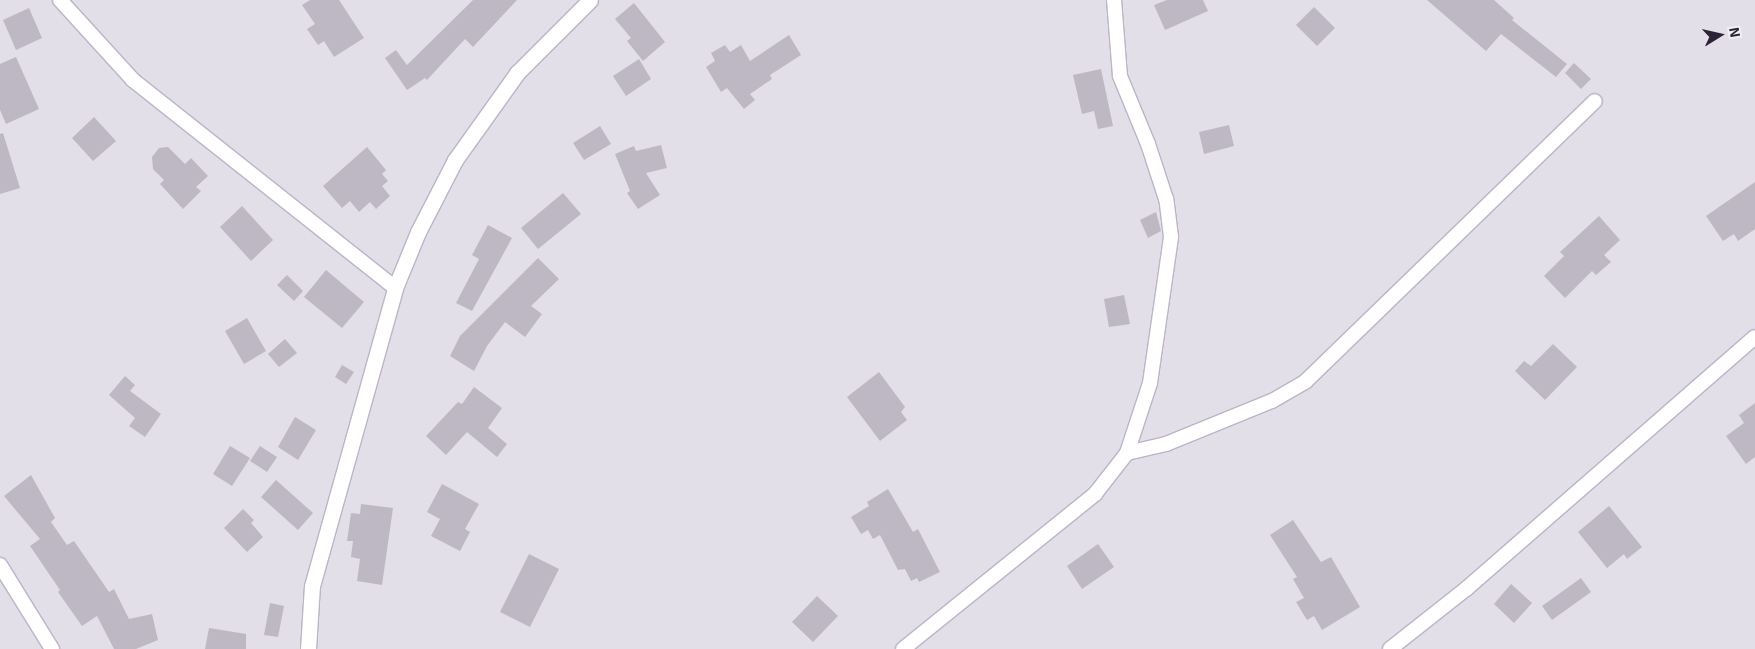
<!DOCTYPE html>
<html>
<head>
<meta charset="utf-8">
<style>
	body { margin:0 }
	#map { position:relative; width:1755px; height:649px; overflow:hidden; background:#e2dfe8; font-family:"Exo 2",sans-serif }
	div>[style] { position:absolute }
	.building>* { inset:0; background:#beb8c5 }
	.roads { filter:drop-shadow(1px 0 #bcb4c7) drop-shadow(-1px 0 #bcb4c7) drop-shadow(0 1px #bcb4c7) drop-shadow(0 -1px #bcb4c7) }
	.street>* { height:14px; margin:-7px; padding:0 7px; transform-origin:7px; border-radius:7px; background:#fff }
	.secondary>* { height:15px; margin:-7.5px; padding:0 7.5px; transform-origin:7.5px; border-radius:7.5px; background:#fff }
	span { translate:-50% -50%; white-space:nowrap; text-align:center; line-height:1.15; -webkit-text-stroke:4.5px #f1eff6; paint-order:stroke }
	.north { position:absolute; left:1695px; top:10px; width:50px; height:50px; -webkit-text-stroke:4px #f1eff6; paint-order:stroke; rotate:80deg; font-size:14px; font-weight:700; line-height:20px; text-align:center; color:#2d2336 }
	.north::after { content:''; display:block; margin:auto; width:18px; height:22px; background:#2d2336; clip-path:polygon(50% 0,100% 100%,50% 72%,0 100%) }
</style>
</head>
<body>
<div id="map">
	<div class="building">
		<div style="clip-path:polygon(310px 0,339px 0,364px 38px,334px 57px,324px 41px,318px 45px,307px 29px,315px 24px,302px 5px)"></div>
		<div style="clip-path:polygon(473px 0,517px 0,473px 47px,465px 39px,427px 80px,425px 78px,407px 90px,385px 58px,396px 50px,407px 65px)"></div>
		<div style="clip-path:polygon(1167px 0,1203px 0,1208px 11px,1165px 30px,1154px 5px)"></div>
		<div style="clip-path:polygon(1427px 0,1494px 0,1514px 18px,1512px 20px,1567px 64px,1556px 77px,1501px 34px,1486px 51px)"></div>
		<div style="clip-path:polygon(634px 3px,665px 42px,643px 61px,627px 41px,631px 38px,615px 19px)"></div>
		<div style="clip-path:polygon(1314px 7px,1335px 28px,1317px 46px,1296px 25px)"></div>
		<div style="clip-path:polygon(29px 8px,42px 38px,16px 50px,3px 20px)"></div>
		<div style="clip-path:polygon(789px 35px,801px 55px,770px 75px,772px 79px,750px 94px,755px 100px,744px 109px,727px 88px,721px 92px,706px 67px,715px 61px,711px 53px,725px 45px,730px 52px,741px 45px,750px 61px)"></div>
		<div style="clip-path:polygon(16px 57px,39px 109px,6px 124px,0 110px,0 64px)"></div>
		<div style="clip-path:polygon(639px 59px,651px 79px,626px 96px,613px 76px)"></div>
		<div style="clip-path:polygon(1574px 63px,1591px 79px,1581px 89px,1565px 73px)"></div>
		<div style="clip-path:polygon(1101px 69px,1113px 126px,1098px 129px,1094px 111px,1082px 114px,1073px 75px)"></div>
		<div style="clip-path:polygon(94px 117px,116px 141px,93px 161px,72px 138px)"></div>
		<div style="clip-path:polygon(1229px 125px,1234px 146px,1204px 154px,1199px 132px)"></div>
		<div style="clip-path:polygon(600px 126px,611px 144px,584px 160px,573px 143px)"></div>
		<div style="clip-path:polygon(3px 133px,20px 188px,0 194px,0 134px)"></div>
		<div style="clip-path:polygon(661px 145px,667px 168px,646px 173px,660px 195px,638px 209px,627px 193px,630px 191px,615px 154px,634px 146px,636px 151px)"></div>
		<div style="clip-path:polygon(168px 147px,185px 164px,191px 158px,208px 176px,196px 187px,201px 191px,183px 209px,160px 184px,164px 180px,153px 169px,152px 157px,159px 148px)"></div>
		<div style="clip-path:polygon(367px 147px,386px 170px,382px 174px,388px 181px,382px 186px,390px 196px,376px 209px,370px 202px,359px 212px,350px 201px,342px 208px,323px 186px)"></div>
		<div style="clip-path:polygon(1755px 182px,1755px 229px,1738px 241px,1734px 234px,1723px 241px,1706px 216px)"></div>
		<div style="clip-path:polygon(563px 193px,581px 214px,538px 249px,521px 228px)"></div>
		<div style="clip-path:polygon(242px 206px,273px 240px,251px 261px,220px 227px)"></div>
		<div style="clip-path:polygon(1156px 212px,1161px 231px,1148px 238px,1140px 220px)"></div>
		<div style="clip-path:polygon(1599px 216px,1620px 240px,1604px 255px,1611px 262px,1596px 275px,1592px 271px,1565px 298px,1544px 276px,1564px 256px,1560px 252px)"></div>
		<div style="clip-path:polygon(488px 225px,512px 238px,472px 311px,456px 303px,479px 259px,472px 255px)"></div>
		<div style="clip-path:polygon(538px 258px,559px 279px,531px 306px,542px 314px,525px 337px,505px 322px,487px 346px,474px 371px,450px 356px,460px 336px)"></div>
		<div style="clip-path:polygon(326px 270px,364px 302px,342px 328px,304px 297px)"></div>
		<div style="clip-path:polygon(287px 275px,303px 291px,294px 301px,277px 285px)"></div>
		<div style="clip-path:polygon(1124px 295px,1130px 324px,1109px 327px,1104px 299px)"></div>
		<div style="clip-path:polygon(247px 318px,266px 351px,244px 364px,225px 331px)"></div>
		<div style="clip-path:polygon(285px 339px,297px 353px,279px 367px,268px 354px)"></div>
		<div style="clip-path:polygon(1553px 344px,1577px 367px,1545px 400px,1515px 371px,1524px 361px,1531px 366px)"></div>
		<div style="clip-path:polygon(342px 365px,354px 372px,346px 384px,335px 377px)"></div>
		<div style="clip-path:polygon(879px 372px,905px 407px,901px 412px,907px 420px,880px 441px,847px 397px)"></div>
		<div style="clip-path:polygon(125px 376px,135px 385px,130px 391px,161px 414px,145px 437px,129px 426px,135px 418px,109px 395px)"></div>
		<div style="clip-path:polygon(474px 387px,502px 408px,488px 428px,507px 444px,497px 457px,467px 432px,446px 455px,426px 436px,458px 402px,462px 404px)"></div>
		<div style="clip-path:polygon(1755px 403px,1755px 457px,1746px 464px,1726px 436px,1744px 423px,1739px 415px)"></div>
		<div style="clip-path:polygon(295px 417px,316px 430px,298px 460px,278px 447px)"></div>
		<div style="clip-path:polygon(230px 446px,250px 458px,232px 486px,213px 474px)"></div>
		<div style="clip-path:polygon(260px 446px,277px 457px,267px 472px,250px 461px)"></div>
		<div style="clip-path:polygon(31px 475px,55px 518px,51px 522px,67px 545px,74px 541px,109px 592px,114px 589px,129px 619px,152px 614px,158px 640px,136px 649px,114px 649px,97px 616px,82px 626px,58px 592px,60px 590px,30px 546px,40px 539px,4px 496px)"></div>
		<div style="clip-path:polygon(276px 480px,313px 513px,298px 530px,261px 497px)"></div>
		<div style="clip-path:polygon(442px 484px,479px 504px,465px 529px,470px 532px,460px 551px,431px 536px,440px 519px,427px 512px)"></div>
		<div style="clip-path:polygon(888px 489px,913px 532px,918px 529px,940px 572px,919px 582px,917px 578px,911px 581px,905px 569px,898px 570px,880px 535px,873px 539px,868px 530px,861px 534px,851px 517px,869px 506px,867px 502px)"></div>
		<div style="clip-path:polygon(361px 504px,393px 508px,382px 585px,357px 581px,360px 559px,351px 557px,353px 541px,347px 541px,351px 513px,360px 514px)"></div>
		<div style="clip-path:polygon(1609px 506px,1642px 547px,1627px 559px,1624px 554px,1607px 568px,1578px 532px)"></div>
		<div style="clip-path:polygon(243px 509px,254px 520px,251px 523px,263px 537px,247px 552px,224px 528px)"></div>
		<div style="clip-path:polygon(1293px 520px,1321px 562px,1331px 557px,1360px 607px,1322px 630px,1314px 616px,1307px 620px,1296px 602px,1304px 598px,1293px 579px,1297px 577px,1270px 535px)"></div>
		<div style="clip-path:polygon(1098px 544px,1114px 567px,1082px 589px,1067px 566px)"></div>
		<div style="clip-path:polygon(529px 554px,559px 569px,530px 627px,500px 612px)"></div>
		<div style="clip-path:polygon(1581px 578px,1591px 592px,1552px 620px,1542px 606px)"></div>
		<div style="clip-path:polygon(1511px 584px,1532px 603px,1514px 623px,1494px 604px)"></div>
		<div style="clip-path:polygon(817px 596px,838px 616px,813px 642px,792px 622px)"></div>
		<div style="clip-path:polygon(270px 603px,284px 606px,278px 637px,264px 635px)"></div>
		<div style="clip-path:polygon(209px 628px,246px 634px,246px 649px,205px 649px)"></div>
	</div>
	<div class="roads">
		<div class="street">
			<div style="left:60px;top:0;width:108px;rotate:47.6deg"></div>
			<div style="left:133px;top:80px;width:335px;rotate:38.4deg"></div>
			<div style="left:1127px;top:453px;width:40px;rotate:-13deg"></div>
			<div style="left:1166px;top:444px;width:114px;rotate:-22.1deg"></div>
			<div style="left:1272px;top:401px;width:39px;rotate:-30deg"></div>
			<div style="left:1306px;top:381px;width:402px;rotate:-44.1deg"></div>
			<div style="left:0;top:565px;width:99px;rotate:58.2deg"></div>
			<div style="left:903px;top:649px;width:247px;rotate:-38.9deg"></div>
			<div style="left:1095px;top:494px;width:52px;rotate:-52deg"></div>
			<div style="left:1127px;top:453px;width:74px;rotate:-71.8deg"></div>
			<div style="left:1150px;top:383px;width:148px;rotate:-81.8deg"></div>
			<div style="left:1171px;top:237px;width:38px;rotate:-97deg"></div>
			<div style="left:1166px;top:199px;width:58px;rotate:-108.1deg"></div>
			<div style="left:1148px;top:144px;width:74px;rotate:-112.4deg"></div>
			<div style="left:1120px;top:76px;width:76px;rotate:-94.5deg"></div>
			<div style="left:1390px;top:649px;width:97px;rotate:-38.3deg"></div>
			<div style="left:1466px;top:589px;width:383px;rotate:-41.1deg"></div>
		</div>
		<div class="secondary">
			<div style="left:308px;top:649px;width:63px;rotate:-86.4deg"></div>
			<div style="left:312px;top:586px;width:309px;rotate:-74.4deg"></div>
			<div style="left:395px;top:288px;width:61px;rotate:-67.7deg"></div>
			<div style="left:418px;top:232px;width:81px;rotate:-62.8deg"></div>
			<div style="left:455px;top:160px;width:107px;rotate:-54.5deg"></div>
			<div style="left:517px;top:73px;width:103px;rotate:-45deg"></div>
		</div>
	</div>
	<div class="north">N</div>
</div>
</body>
</html>
